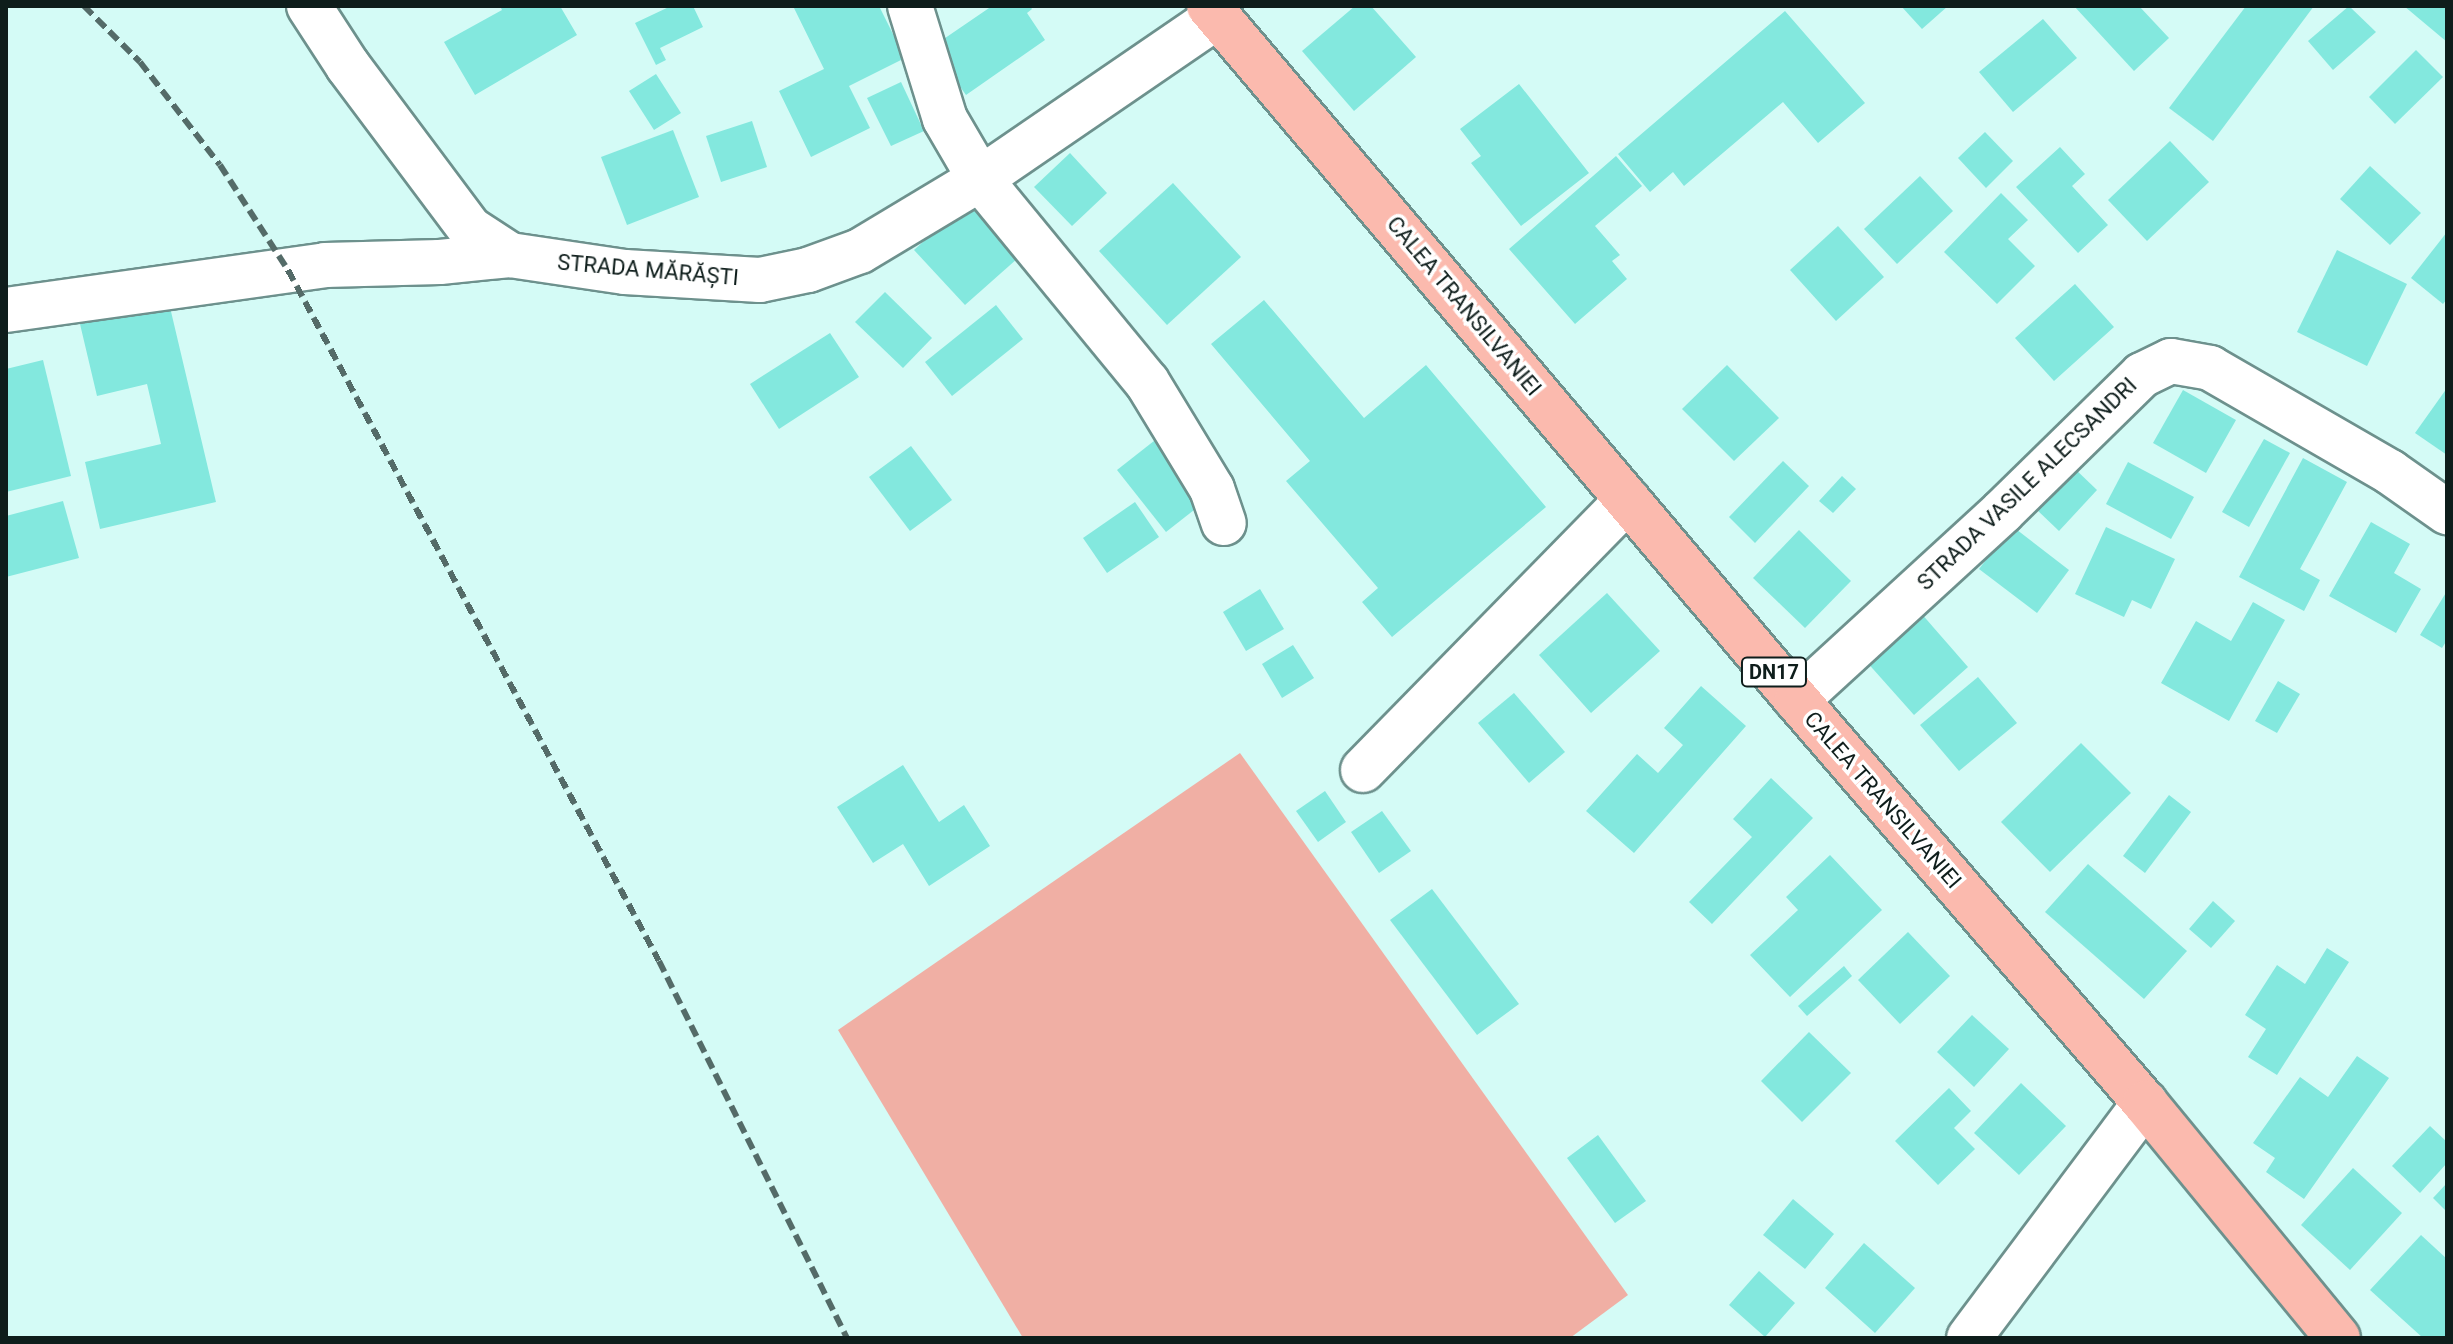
<!DOCTYPE html>
<html>
<head>
<meta charset="utf-8">
<style>
	body { margin:0 }
	#map { position:relative; width:2453px; height:1344px; overflow:hidden; background:#d4fbf6; font-family:Roboto,sans-serif }
	div>[style] { position:absolute }
	.green>* { inset:0; background:#f0afa4 }
	.building>* { inset:0; background:#83e8de }
	.roads { filter:drop-shadow(2px 0 #6d918d) drop-shadow(-2px 0 #6d918d) drop-shadow(0 2px #6d918d) drop-shadow(0 -2px #6d918d) }
	.minor>* { height:44px; margin:-22px; padding:0 22px; transform-origin:22px; border-radius:22px; background:#fff }
	.tertiary>* { height:44px; margin:-22px; padding:0 22px; transform-origin:22px; border-radius:22px; background:#fff }
	.trunk>* { height:44px; margin:-22px; padding:0 22px; transform-origin:22px; border-radius:22px; background:#fbbaae }
	.rail>* { height:6px; margin-top:-3px; transform-origin:0; background:repeating-linear-gradient(90deg,#546b68 0 12px,transparent 0 18px) }
	span { translate:-50% -50%; white-space:nowrap; text-align:center; line-height:1.15; -webkit-text-stroke:7px #fff; paint-order:stroke }
	.shield-label span { padding:2px 6px; background:#fff; border:2px solid; border-radius:6px; -webkit-text-stroke-width:0 }
	.shield-label { font-size:20px; color:#0e1d1b; font-weight:700 }
	.street-label { font-size:22px; color:#0e1d1b }
	.frame { position:absolute; inset:0; border:8px solid #0e1d1b; pointer-events:none }
</style>
</head>
<body>
<div id="map">
	<div class="green">
		<div style="clip-path:polygon(1240px 753px,1628px 1295px,1570px 1338px,1023px 1338px,838px 1030px)"></div>
	</div>
	<div class="building">
		<div style="clip-path:polygon(500px 6px,560px 6px,577px 35px,475px 95px,444px 42px,502px 10px)"></div>
		<div style="clip-path:polygon(671px 6px,693px 6px,703px 27px,660px 48px,666px 60px,656px 65px,635px 23px)"></div>
		<div style="clip-path:polygon(793px 6px,879px 6px,905px 58px,849px 86px,870px 128px,811px 157px,779px 91px,824px 69px)"></div>
		<div style="clip-path:polygon(992px 6px,1030px 6px,1032px 9px,1027px 13px,1045px 40px,966px 95px,932px 47px)"></div>
		<div style="clip-path:polygon(1355px 6px,1371px 6px,1416px 57px,1354px 111px,1302px 51px)"></div>
		<div style="clip-path:polygon(1901px 6px,1948px 6px,1922px 29px)"></div>
		<div style="clip-path:polygon(2074px 6px,2139px 6px,2169px 38px,2134px 71px)"></div>
		<div style="clip-path:polygon(2246px 6px,2314px 6px,2213px 141px,2169px 108px)"></div>
		<div style="clip-path:polygon(2349px 6px,2376px 32px,2333px 70px,2308px 41px)"></div>
		<div style="clip-path:polygon(2404px 6px,2447px 6px,2447px 42px)"></div>
		<div style="clip-path:polygon(1785px 11px,1865px 103px,1818px 143px,1783px 102px,1684px 186px,1673px 172px,1650px 192px,1618px 154px)"></div>
		<div style="clip-path:polygon(2043px 19px,2077px 58px,2013px 112px,1979px 72px)"></div>
		<div style="clip-path:polygon(2416px 50px,2443px 77px,2395px 124px,2369px 97px)"></div>
		<div style="clip-path:polygon(656px 74px,681px 113px,654px 130px,629px 91px)"></div>
		<div style="clip-path:polygon(901px 82px,924px 131px,891px 146px,867px 98px)"></div>
		<div style="clip-path:polygon(1519px 84px,1589px 173px,1521px 226px,1471px 163px,1481px 156px,1460px 129px)"></div>
		<div style="clip-path:polygon(752px 121px,767px 167px,721px 182px,706px 136px)"></div>
		<div style="clip-path:polygon(673px 130px,699px 197px,627px 225px,601px 157px)"></div>
		<div style="clip-path:polygon(1985px 132px,2013px 161px,1986px 188px,1958px 158px)"></div>
		<div style="clip-path:polygon(2170px 141px,2209px 182px,2147px 241px,2108px 200px)"></div>
		<div style="clip-path:polygon(2060px 147px,2085px 174px,2072px 186px,2108px 225px,2078px 253px,2016px 187px)"></div>
		<div style="clip-path:polygon(1070px 153px,1107px 193px,1072px 226px,1034px 187px)"></div>
		<div style="clip-path:polygon(1616px 156px,1642px 186px,1595px 226px,1620px 255px,1612px 261px,1627px 279px,1575px 324px,1509px 249px)"></div>
		<div style="clip-path:polygon(2370px 166px,2421px 213px,2390px 245px,2340px 199px)"></div>
		<div style="clip-path:polygon(1920px 176px,1953px 211px,1897px 264px,1864px 229px)"></div>
		<div style="clip-path:polygon(1173px 183px,1241px 257px,1167px 325px,1099px 251px)"></div>
		<div style="clip-path:polygon(2001px 193px,2028px 220px,2008px 239px,2035px 266px,1997px 304px,1944px 252px)"></div>
		<div style="clip-path:polygon(968px 201px,1019px 257px,965px 305px,914px 250px)"></div>
		<div style="clip-path:polygon(1838px 226px,1884px 277px,1836px 321px,1790px 270px)"></div>
		<div style="clip-path:polygon(2447px 232px,2447px 299px,2443px 304px,2411px 278px)"></div>
		<div style="clip-path:polygon(2337px 250px,2407px 284px,2367px 366px,2297px 332px)"></div>
		<div style="clip-path:polygon(2075px 284px,2114px 327px,2054px 381px,2015px 338px)"></div>
		<div style="clip-path:polygon(885px 292px,932px 338px,903px 368px,855px 322px)"></div>
		<div style="clip-path:polygon(1264px 300px,1364px 418px,1426px 365px,1546px 507px,1392px 637px,1362px 602px,1378px 588px,1286px 481px,1310px 461px,1211px 344px)"></div>
		<div style="clip-path:polygon(169px 303px,216px 502px,100px 529px,85px 462px,161px 444px,147px 384px,97px 396px,80px 324px)"></div>
		<div style="clip-path:polygon(996px 305px,1023px 339px,952px 396px,925px 362px)"></div>
		<div style="clip-path:polygon(830px 333px,859px 377px,779px 429px,750px 384px)"></div>
		<div style="clip-path:polygon(43px 360px,71px 476px,6px 492px,6px 369px)"></div>
		<div style="clip-path:polygon(1727px 365px,1779px 418px,1734px 461px,1682px 409px)"></div>
		<div style="clip-path:polygon(2447px 388px,2447px 455px,2415px 433px)"></div>
		<div style="clip-path:polygon(2183px 390px,2236px 420px,2206px 473px,2153px 443px)"></div>
		<div style="clip-path:polygon(1159px 437px,1208px 499px,1166px 532px,1117px 470px)"></div>
		<div style="clip-path:polygon(2264px 439px,2290px 453px,2249px 527px,2222px 512px)"></div>
		<div style="clip-path:polygon(911px 446px,952px 500px,910px 531px,869px 477px)"></div>
		<div style="clip-path:polygon(2303px 458px,2347px 482px,2300px 569px,2320px 580px,2304px 611px,2239px 577px)"></div>
		<div style="clip-path:polygon(1783px 461px,1809px 486px,1755px 543px,1729px 517px)"></div>
		<div style="clip-path:polygon(2128px 462px,2194px 497px,2171px 539px,2106px 504px)"></div>
		<div style="clip-path:polygon(2073px 467px,2097px 490px,2059px 531px,2035px 508px)"></div>
		<div style="clip-path:polygon(1842px 476px,1856px 489px,1833px 513px,1819px 501px)"></div>
		<div style="clip-path:polygon(63px 501px,79px 558px,6px 577px,6px 516px)"></div>
		<div style="clip-path:polygon(1135px 502px,1159px 537px,1107px 573px,1083px 538px)"></div>
		<div style="clip-path:polygon(2371px 522px,2410px 544px,2394px 573px,2421px 589px,2396px 633px,2329px 596px)"></div>
		<div style="clip-path:polygon(2012px 526px,2069px 570px,2037px 613px,1979px 569px)"></div>
		<div style="clip-path:polygon(2106px 527px,2175px 559px,2151px 609px,2132px 600px,2124px 617px,2075px 594px)"></div>
		<div style="clip-path:polygon(1799px 530px,1851px 581px,1805px 628px,1753px 578px)"></div>
		<div style="clip-path:polygon(1260px 589px,1284px 629px,1246px 651px,1223px 612px)"></div>
		<div style="clip-path:polygon(2447px 591px,2447px 640px,2442px 648px,2420px 635px)"></div>
		<div style="clip-path:polygon(1607px 593px,1660px 651px,1591px 713px,1539px 655px)"></div>
		<div style="clip-path:polygon(2253px 602px,2285px 620px,2229px 721px,2161px 683px,2196px 621px,2231px 641px)"></div>
		<div style="clip-path:polygon(1920px 612px,1968px 667px,1914px 715px,1865px 660px)"></div>
		<div style="clip-path:polygon(1293px 645px,1314px 678px,1282px 698px,1262px 664px)"></div>
		<div style="clip-path:polygon(1978px 677px,2017px 723px,1959px 771px,1920px 725px)"></div>
		<div style="clip-path:polygon(2278px 681px,2300px 694px,2277px 733px,2255px 721px)"></div>
		<div style="clip-path:polygon(1701px 686px,1746px 726px,1634px 853px,1586px 811px,1637px 754px,1658px 773px,1683px 745px,1664px 728px)"></div>
		<div style="clip-path:polygon(1514px 693px,1565px 752px,1529px 783px,1478px 723px)"></div>
		<div style="clip-path:polygon(2081px 743px,2131px 793px,2050px 872px,2001px 822px)"></div>
		<div style="clip-path:polygon(903px 765px,939px 822px,964px 805px,990px 846px,929px 886px,903px 844px,873px 863px,837px 807px)"></div>
		<div style="clip-path:polygon(1771px 778px,1813px 818px,1712px 924px,1689px 902px,1752px 837px,1733px 819px)"></div>
		<div style="clip-path:polygon(1325px 791px,1346px 822px,1318px 842px,1296px 811px)"></div>
		<div style="clip-path:polygon(2169px 795px,2191px 812px,2145px 873px,2123px 856px)"></div>
		<div style="clip-path:polygon(1382px 811px,1411px 851px,1379px 873px,1351px 832px)"></div>
		<div style="clip-path:polygon(1830px 855px,1882px 910px,1790px 997px,1750px 955px,1798px 910px,1786px 897px)"></div>
		<div style="clip-path:polygon(2088px 864px,2187px 951px,2144px 999px,2045px 912px)"></div>
		<div style="clip-path:polygon(1432px 889px,1519px 1004px,1477px 1035px,1390px 920px)"></div>
		<div style="clip-path:polygon(2213px 901px,2235px 921px,2211px 948px,2189px 929px)"></div>
		<div style="clip-path:polygon(1908px 932px,1950px 976px,1900px 1024px,1858px 980px)"></div>
		<div style="clip-path:polygon(2327px 948px,2349px 962px,2277px 1075px,2248px 1057px,2266px 1029px,2245px 1015px,2277px 965px,2305px 984px)"></div>
		<div style="clip-path:polygon(1844px 966px,1852px 976px,1807px 1016px,1798px 1006px)"></div>
		<div style="clip-path:polygon(1972px 1015px,2009px 1049px,1974px 1087px,1937px 1052px)"></div>
		<div style="clip-path:polygon(1809px 1032px,1851px 1073px,1802px 1122px,1761px 1081px)"></div>
		<div style="clip-path:polygon(2357px 1056px,2389px 1078px,2304px 1199px,2266px 1172px,2275px 1158px,2253px 1143px,2300px 1077px,2328px 1097px)"></div>
		<div style="clip-path:polygon(2021px 1083px,2066px 1126px,2019px 1175px,1974px 1133px)"></div>
		<div style="clip-path:polygon(1949px 1088px,1971px 1111px,1954px 1128px,1975px 1149px,1938px 1185px,1895px 1141px)"></div>
		<div style="clip-path:polygon(2430px 1126px,2447px 1142px,2447px 1163px,2420px 1193px,2392px 1166px)"></div>
		<div style="clip-path:polygon(1598px 1135px,1646px 1201px,1615px 1223px,1567px 1158px)"></div>
		<div style="clip-path:polygon(2353px 1168px,2402px 1213px,2350px 1270px,2301px 1225px)"></div>
		<div style="clip-path:polygon(2447px 1183px,2447px 1212px,2433px 1198px)"></div>
		<div style="clip-path:polygon(1793px 1199px,1834px 1234px,1805px 1269px,1763px 1235px)"></div>
		<div style="clip-path:polygon(2421px 1235px,2447px 1259px,2447px 1338px,2423px 1338px,2370px 1290px)"></div>
		<div style="clip-path:polygon(1864px 1243px,1915px 1288px,1875px 1333px,1825px 1288px)"></div>
		<div style="clip-path:polygon(1759px 1271px,1795px 1303px,1765px 1337px,1729px 1305px)"></div>
	</div>
	<div class="roads">
		<div class="minor">
			<div style="left:910px;top:6px;width:118px;rotate:72.8deg"></div>
			<div style="left:945px;top:119px;width:69px;rotate:59.7deg"></div>
			<div style="left:980px;top:179px;width:263px;rotate:50.6deg"></div>
			<div style="left:1147px;top:382px;width:125px;rotate:58.7deg"></div>
			<div style="left:1212px;top:489px;width:36px;rotate:71deg"></div>
			<div style="left:6px;top:310px;width:322px;rotate:-8deg"></div>
			<div style="left:325px;top:265px;width:115px;rotate:-1.5deg"></div>
			<div style="left:440px;top:262px;width:70px;rotate:-5.7deg"></div>
			<div style="left:1797px;top:700px;width:278px;rotate:-42.5deg"></div>
			<div style="left:2002px;top:512px;width:196px;rotate:-44.4deg"></div>
			<div style="left:2142px;top:375px;width:32px;rotate:-26deg"></div>
			<div style="left:2171px;top:361px;width:40px;rotate:10deg"></div>
			<div style="left:2210px;top:368px;width:208px;rotate:30deg"></div>
			<div style="left:2390px;top:472px;width:70px;rotate:35.1deg"></div>
			<div style="left:1363px;top:770px;width:378px;rotate:-45.6deg"></div>
			<div style="left:1969px;top:1338px;width:294px;rotate:-53.2deg"></div>
		</div>
		<div class="tertiary">
			<div style="left:309px;top:6px;width:72px;rotate:57deg"></div>
			<div style="left:348px;top:66px;width:204px;rotate:53.2deg"></div>
			<div style="left:470px;top:229px;width:48px;rotate:33deg"></div>
			<div style="left:510px;top:255px;width:116px;rotate:8.4deg"></div>
			<div style="left:625px;top:272px;width:135px;rotate:3.4deg"></div>
			<div style="left:760px;top:280px;width:49px;rotate:-11.8deg"></div>
			<div style="left:808px;top:270px;width:55px;rotate:-20.1deg"></div>
			<div style="left:860px;top:251px;width:140px;rotate:-31deg"></div>
			<div style="left:980px;top:179px;width:288px;rotate:-34.4deg"></div>
		</div>
		<div class="trunk">
			<div style="left:1209px;top:6px;width:910px;rotate:49.73deg"></div>
			<div style="left:1797px;top:700px;width:532px;rotate:49.19deg"></div>
			<div style="left:2145px;top:1103px;width:304px;rotate:50.6deg"></div>
		</div>
	</div>
	<div class="rail">
		<div style="left:84px;top:6px;width:79px;rotate:45deg"></div>
		<div style="left:140px;top:62px;width:130px;rotate:52.2deg"></div>
		<div style="left:220px;top:165px;width:125px;rotate:57.1deg"></div>
		<div style="left:288px;top:270px;width:784px;rotate:61.77deg"></div>
		<div style="left:659px;top:961px;width:421px;rotate:63.5deg"></div>
	</div>
	<div class="shield-label">
		<span style="left:1774px;top:672px">DN17</span>
	</div>
	<div class="street-label">
		<span style="left:648px;top:270px;rotate:5deg">STRADA MĂRĂȘTI</span>
		<span style="left:1464px;top:306px;rotate:50deg">CALEA TRANSILVANIEI</span>
		<span style="left:2027px;top:484px;rotate:-44deg">STRADA VASILE ALECSANDRI</span>
		<span style="left:1883px;top:800px;rotate:49deg">CALEA TRANSILVANIEI</span>
	</div>
	<div class="frame"></div>
</div>
</body>
</html>
